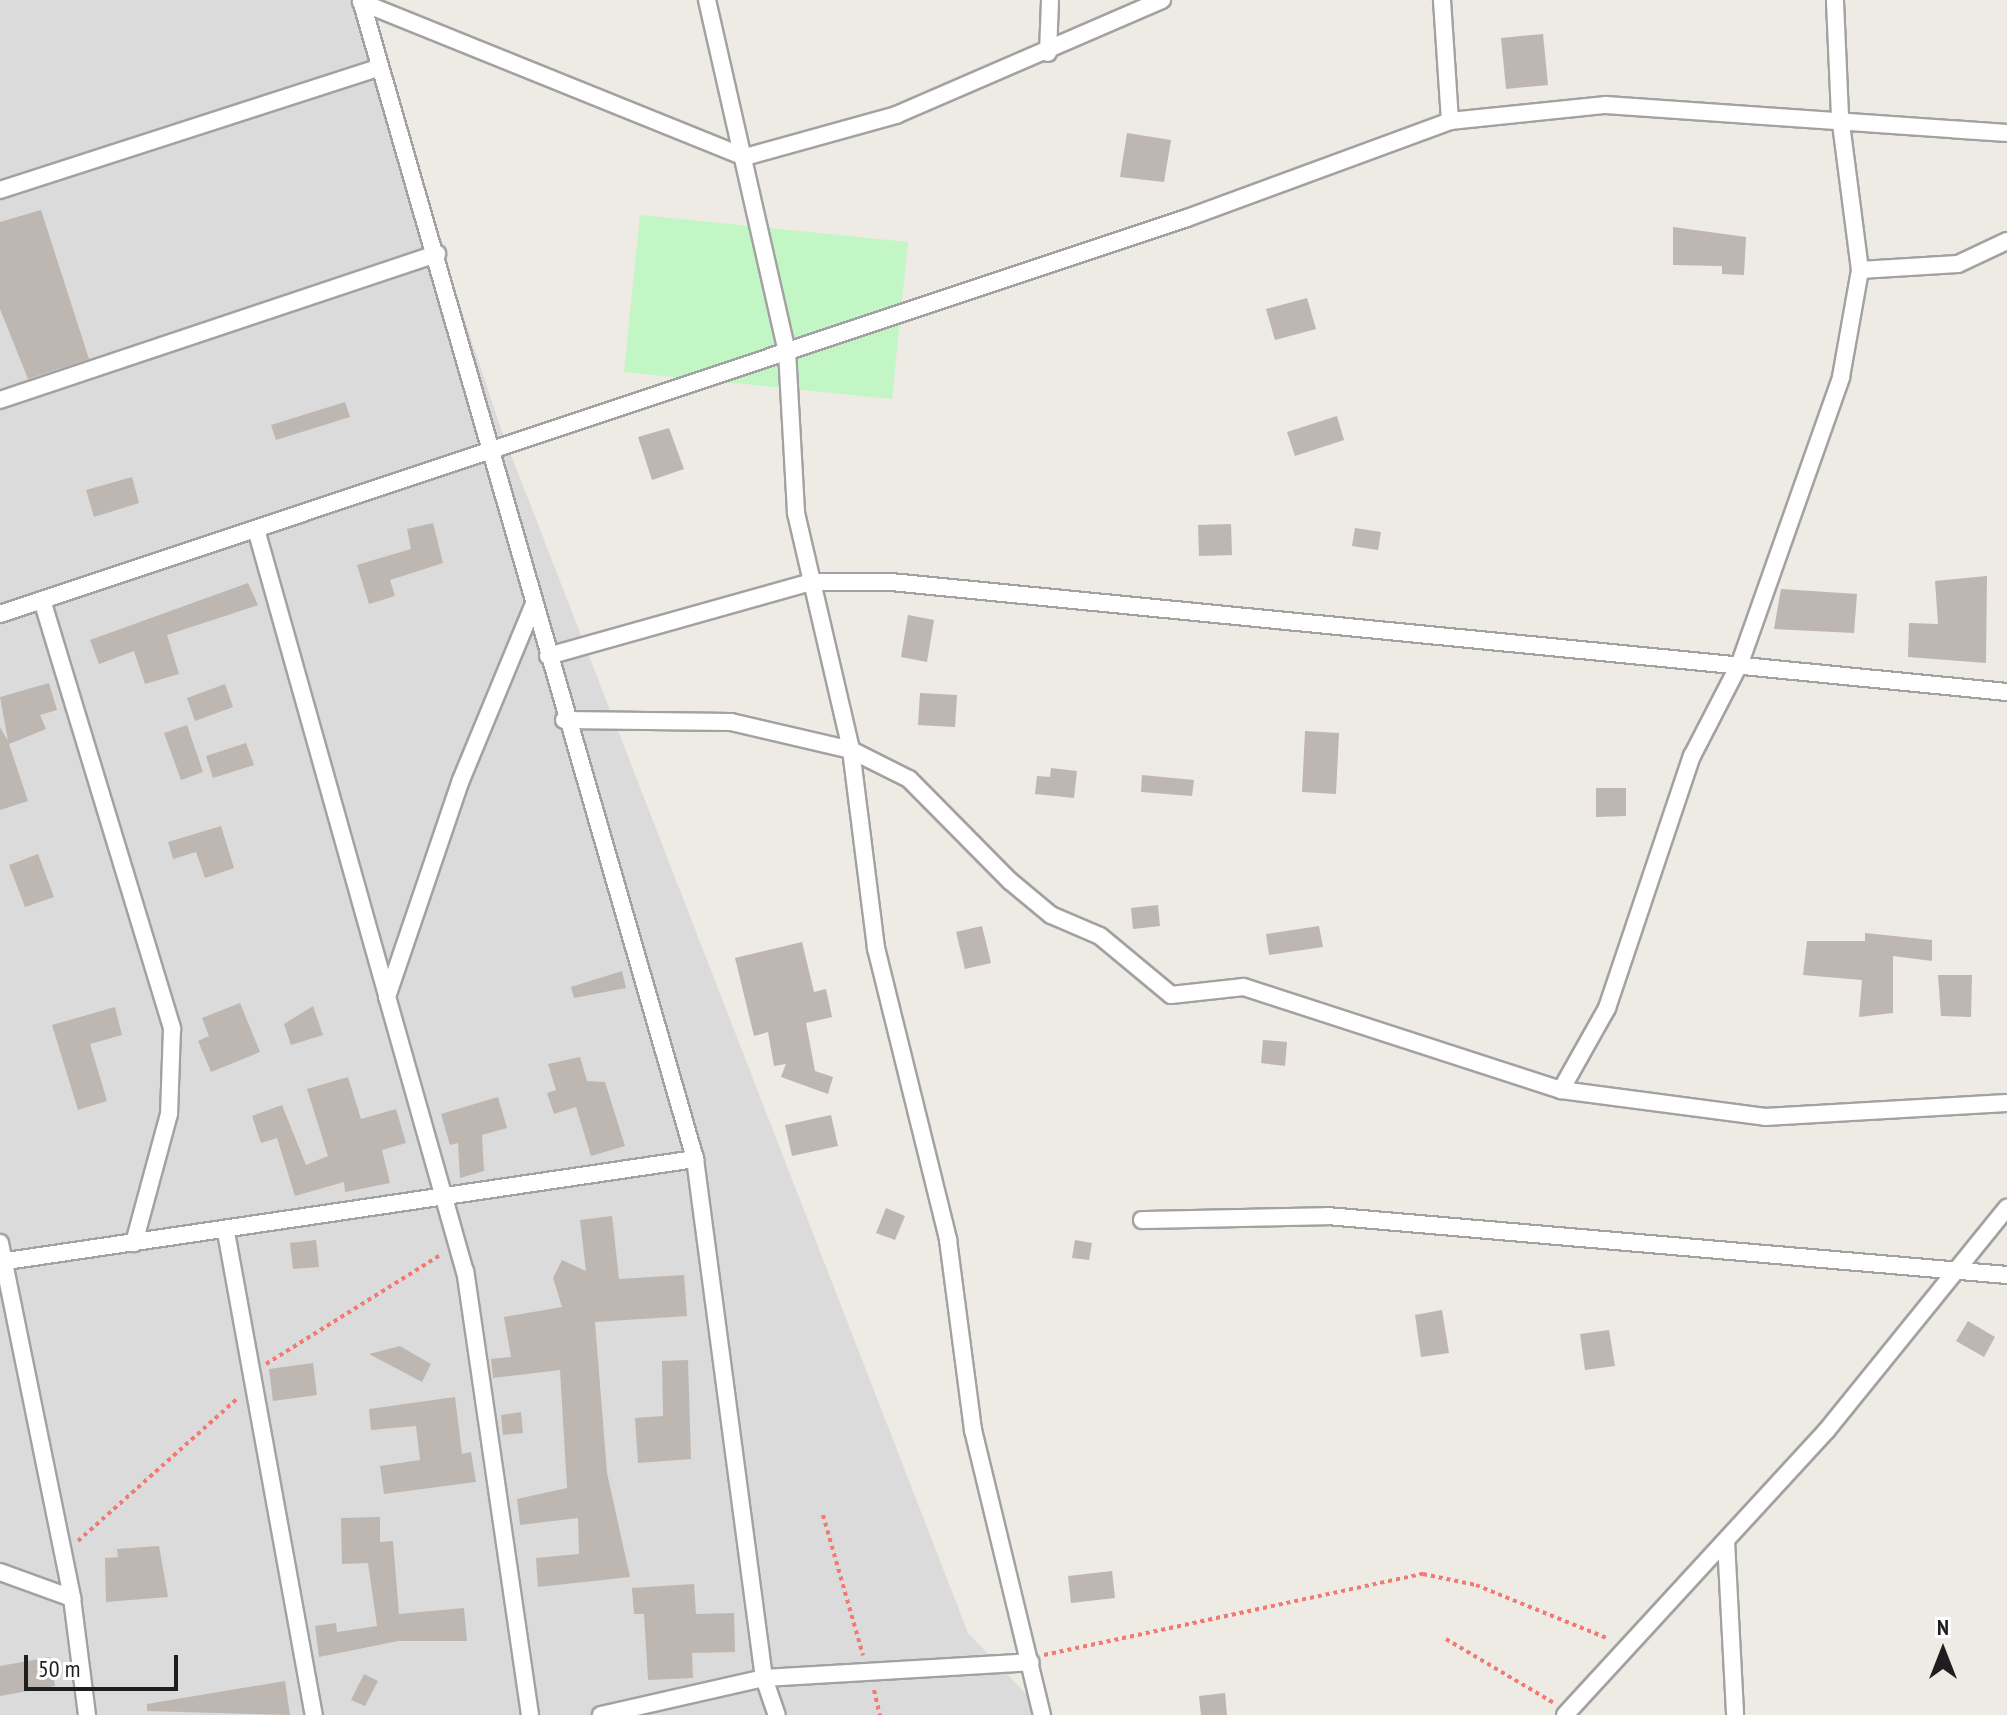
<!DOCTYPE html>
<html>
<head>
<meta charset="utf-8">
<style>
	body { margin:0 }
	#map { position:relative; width:2007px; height:1715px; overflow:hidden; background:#eeeae4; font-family:"PT Sans Narrow",sans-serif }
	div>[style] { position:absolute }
	.residential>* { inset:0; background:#dcdbdb }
	.park>* { inset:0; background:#c3f6c5 }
	.building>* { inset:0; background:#beb6b1 }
	.path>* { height:4px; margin-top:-2px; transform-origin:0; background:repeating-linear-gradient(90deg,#f17a72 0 4px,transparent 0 8px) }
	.roads { filter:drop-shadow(2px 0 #a2a2a2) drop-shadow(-2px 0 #a2a2a2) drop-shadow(0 2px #a2a2a2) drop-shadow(0 -2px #a2a2a2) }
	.street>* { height:16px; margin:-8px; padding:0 8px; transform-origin:8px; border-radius:8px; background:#fff }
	span { translate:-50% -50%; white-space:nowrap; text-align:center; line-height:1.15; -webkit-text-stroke:6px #fff; paint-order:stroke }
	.north { position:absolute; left:1903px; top:1611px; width:80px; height:80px; -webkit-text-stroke:6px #fff; paint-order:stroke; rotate:0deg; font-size:22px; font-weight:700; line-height:32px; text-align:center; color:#1e1e1e }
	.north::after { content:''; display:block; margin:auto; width:28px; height:36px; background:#1e1e1e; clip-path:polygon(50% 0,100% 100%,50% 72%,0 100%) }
	.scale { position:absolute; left:24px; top:1655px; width:154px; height:36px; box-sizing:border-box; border:4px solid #1e1e1e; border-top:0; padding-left:10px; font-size:24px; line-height:28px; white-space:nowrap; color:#1e1e1e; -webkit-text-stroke:6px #fff; paint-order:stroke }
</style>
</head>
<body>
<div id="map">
	<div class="residential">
		<div style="clip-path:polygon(0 0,359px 0,501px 429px,968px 1633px,1046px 1715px,0 1715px)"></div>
	</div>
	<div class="park">
		<div style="clip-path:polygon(640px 215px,908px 242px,892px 399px,624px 372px)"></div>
	</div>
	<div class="building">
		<div style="clip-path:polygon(1543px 34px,1548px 85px,1506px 89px,1501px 38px)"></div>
		<div style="clip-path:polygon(1127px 133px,1171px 140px,1164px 182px,1120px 177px)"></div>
		<div style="clip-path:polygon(41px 210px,89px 359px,28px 379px,0 309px,0 222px)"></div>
		<div style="clip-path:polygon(1673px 227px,1746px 237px,1744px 275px,1722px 274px,1722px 266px,1673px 265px)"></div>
		<div style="clip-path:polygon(1307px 298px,1316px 329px,1275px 340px,1266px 309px)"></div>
		<div style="clip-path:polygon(345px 402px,350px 417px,276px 440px,271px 425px)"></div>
		<div style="clip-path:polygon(1337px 416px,1344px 440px,1295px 456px,1287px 432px)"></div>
		<div style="clip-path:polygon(669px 428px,684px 469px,652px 480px,638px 437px)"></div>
		<div style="clip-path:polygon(132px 477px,139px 503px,94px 517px,86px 490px)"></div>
		<div style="clip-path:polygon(433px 523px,443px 563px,390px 580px,395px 596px,369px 604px,357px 565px,411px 549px,407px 529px)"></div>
		<div style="clip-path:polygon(1231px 524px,1232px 555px,1199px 556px,1198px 525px)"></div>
		<div style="clip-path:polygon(1355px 528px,1381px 532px,1378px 550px,1352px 546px)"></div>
		<div style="clip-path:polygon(1987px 576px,1986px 663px,1908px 657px,1909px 623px,1938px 624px,1935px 581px)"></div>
		<div style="clip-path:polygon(248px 583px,258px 605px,167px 635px,179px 674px,145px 684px,134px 651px,99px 664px,90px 640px)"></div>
		<div style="clip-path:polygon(1781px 589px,1857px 594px,1854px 633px,1774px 629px)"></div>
		<div style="clip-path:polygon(908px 615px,934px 620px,927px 662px,901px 657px)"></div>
		<div style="clip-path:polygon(49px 683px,57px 710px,40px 715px,46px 729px,9px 744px,28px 801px,0 810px,0 727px,8px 741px,0 697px)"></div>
		<div style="clip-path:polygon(225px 684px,233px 707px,195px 721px,187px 698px)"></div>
		<div style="clip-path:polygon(920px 693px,957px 695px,955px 727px,918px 725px)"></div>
		<div style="clip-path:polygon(187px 725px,203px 772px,181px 780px,164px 733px)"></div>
		<div style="clip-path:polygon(1305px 731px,1339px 733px,1336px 794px,1302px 792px)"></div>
		<div style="clip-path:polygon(246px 743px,254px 765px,213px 778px,206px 756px)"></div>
		<div style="clip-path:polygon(1051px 768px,1077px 771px,1074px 798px,1035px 794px,1037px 776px,1050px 777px)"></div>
		<div style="clip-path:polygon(1142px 775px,1194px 780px,1192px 796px,1141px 792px)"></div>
		<div style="clip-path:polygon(1596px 788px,1626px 788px,1626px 816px,1596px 817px)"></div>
		<div style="clip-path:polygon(221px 826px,234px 868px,205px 878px,196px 852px,173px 859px,168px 842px)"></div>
		<div style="clip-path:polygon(38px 854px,54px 897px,25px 907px,9px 865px)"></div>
		<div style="clip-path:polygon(1158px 905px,1160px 926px,1133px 929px,1131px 908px)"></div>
		<div style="clip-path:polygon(982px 926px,991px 963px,965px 969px,956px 932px)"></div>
		<div style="clip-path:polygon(1319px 926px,1323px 947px,1269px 955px,1266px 934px)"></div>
		<div style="clip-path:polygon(1865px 933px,1932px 940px,1932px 961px,1893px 956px,1893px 1013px,1859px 1017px,1862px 980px,1803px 975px,1807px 941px,1865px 941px)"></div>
		<div style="clip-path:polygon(802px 942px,814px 992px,826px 989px,832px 1017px,806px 1023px,815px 1071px,833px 1077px,828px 1094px,781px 1077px,786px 1064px,774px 1066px,768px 1032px,754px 1036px,735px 958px)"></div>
		<div style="clip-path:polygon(622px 971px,626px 988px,574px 998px,571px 987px)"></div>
		<div style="clip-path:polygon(1938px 975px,1972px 975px,1971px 1017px,1941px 1016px)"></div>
		<div style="clip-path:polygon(240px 1003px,260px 1052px,211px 1072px,198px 1041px,209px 1036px,202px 1018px)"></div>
		<div style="clip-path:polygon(313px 1006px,323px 1035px,291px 1045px,284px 1024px)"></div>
		<div style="clip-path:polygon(115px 1007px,122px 1035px,90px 1044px,107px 1101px,78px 1110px,52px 1025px)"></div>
		<div style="clip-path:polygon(1263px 1040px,1287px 1042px,1285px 1066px,1261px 1063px)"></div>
		<div style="clip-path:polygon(580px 1057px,587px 1081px,605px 1082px,625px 1146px,591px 1156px,576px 1107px,554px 1114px,547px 1093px,556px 1090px,548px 1064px)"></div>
		<div style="clip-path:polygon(348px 1077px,361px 1119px,396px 1109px,406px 1143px,382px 1150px,390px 1183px,345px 1192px,344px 1182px,295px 1196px,277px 1138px,261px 1143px,252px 1116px,282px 1105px,306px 1165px,328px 1156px,307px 1089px)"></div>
		<div style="clip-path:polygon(498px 1097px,507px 1128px,482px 1135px,484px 1171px,460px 1178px,458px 1143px,450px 1145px,441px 1114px)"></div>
		<div style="clip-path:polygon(831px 1115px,838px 1146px,792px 1156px,785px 1125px)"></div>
		<div style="clip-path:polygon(886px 1208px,905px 1216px,895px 1240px,876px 1233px)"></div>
		<div style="clip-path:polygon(612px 1216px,619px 1279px,684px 1275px,687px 1316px,595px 1322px,607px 1473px,630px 1577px,538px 1587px,536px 1558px,579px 1554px,578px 1518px,520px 1525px,517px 1499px,567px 1488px,560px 1370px,493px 1378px,491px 1359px,511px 1357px,504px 1317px,562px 1307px,553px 1278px,562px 1260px,586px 1271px,580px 1220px)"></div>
		<div style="clip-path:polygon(316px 1240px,319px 1267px,293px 1269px,290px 1243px)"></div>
		<div style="clip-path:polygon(1075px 1240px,1092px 1243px,1089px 1260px,1072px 1258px)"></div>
		<div style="clip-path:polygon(1442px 1310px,1449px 1353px,1421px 1357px,1415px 1315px)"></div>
		<div style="clip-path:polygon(1968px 1321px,1995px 1337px,1984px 1357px,1956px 1341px)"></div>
		<div style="clip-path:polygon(1609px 1330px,1615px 1366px,1585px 1370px,1580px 1334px)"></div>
		<div style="clip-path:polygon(400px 1346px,431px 1364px,422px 1382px,369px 1354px)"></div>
		<div style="clip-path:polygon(688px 1360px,691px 1459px,638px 1463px,635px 1418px,663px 1416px,662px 1361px)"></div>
		<div style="clip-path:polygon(313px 1363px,317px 1395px,273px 1401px,269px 1369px)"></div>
		<div style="clip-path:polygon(455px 1397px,462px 1454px,471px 1452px,476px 1482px,384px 1494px,380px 1466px,420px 1460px,416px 1426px,371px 1430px,369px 1409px)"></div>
		<div style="clip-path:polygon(521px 1412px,523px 1433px,503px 1435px,501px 1415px)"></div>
		<div style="clip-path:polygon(380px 1517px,380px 1542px,393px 1541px,399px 1614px,464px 1608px,467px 1641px,398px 1641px,319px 1657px,315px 1626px,336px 1623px,337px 1632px,377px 1626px,368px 1563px,342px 1564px,341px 1518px)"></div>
		<div style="clip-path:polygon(159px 1546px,168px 1597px,106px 1602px,105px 1558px,118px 1557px,117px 1549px)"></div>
		<div style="clip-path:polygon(1112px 1571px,1115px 1598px,1071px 1603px,1068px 1576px)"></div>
		<div style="clip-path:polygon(694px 1584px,696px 1614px,734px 1613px,735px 1652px,692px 1653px,693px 1678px,648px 1680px,644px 1614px,634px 1614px,632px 1588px)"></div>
		<div style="clip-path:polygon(50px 1657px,55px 1686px,0 1696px,0 1666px)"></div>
		<div style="clip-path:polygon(364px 1674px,378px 1681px,365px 1706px,351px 1700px)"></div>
		<div style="clip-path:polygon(285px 1681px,290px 1715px,147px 1711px,147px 1704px)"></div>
		<div style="clip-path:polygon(1225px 1693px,1227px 1715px,1201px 1715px,1199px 1696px)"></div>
	</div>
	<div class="path">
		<div style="left:266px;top:1364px;width:208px;rotate:-32deg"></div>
		<div style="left:823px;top:1515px;width:146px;rotate:74.1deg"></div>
		<div style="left:78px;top:1541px;width:215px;rotate:-41.8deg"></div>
		<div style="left:1446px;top:1639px;width:126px;rotate:30.7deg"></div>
		<div style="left:1044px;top:1655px;width:388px;rotate:-12.1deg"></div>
		<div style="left:1423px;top:1574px;width:54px;rotate:11.7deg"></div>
		<div style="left:1476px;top:1585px;width:144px;rotate:22.1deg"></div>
		<div style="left:874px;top:1690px;width:26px;rotate:77deg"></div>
	</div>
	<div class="roads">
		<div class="street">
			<div style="left:361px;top:0;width:1206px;rotate:73.92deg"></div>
			<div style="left:695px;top:1159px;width:524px;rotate:82.43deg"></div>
			<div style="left:764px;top:1678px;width:39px;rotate:71deg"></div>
			<div style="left:707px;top:0;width:360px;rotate:77.2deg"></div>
			<div style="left:787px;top:351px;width:162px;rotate:86.8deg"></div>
			<div style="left:796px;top:513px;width:243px;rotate:76.9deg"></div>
			<div style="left:851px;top:750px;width:200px;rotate:82.8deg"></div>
			<div style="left:876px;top:948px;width:301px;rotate:76.1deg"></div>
			<div style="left:948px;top:1240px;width:192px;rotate:82.5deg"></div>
			<div style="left:973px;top:1430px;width:293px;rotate:76.4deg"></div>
			<div style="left:361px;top:2px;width:414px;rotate:22deg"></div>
			<div style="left:745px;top:157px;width:157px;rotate:-15.5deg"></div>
			<div style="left:896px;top:115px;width:290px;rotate:-23.4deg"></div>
			<div style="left:1048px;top:53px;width:53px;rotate:-87.8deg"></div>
			<div style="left:1450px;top:121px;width:157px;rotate:-5.9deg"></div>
			<div style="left:1606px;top:105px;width:402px;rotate:4deg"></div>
			<div style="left:0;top:190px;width:399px;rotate:-17.9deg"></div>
			<div style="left:1860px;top:270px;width:98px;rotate:-3.5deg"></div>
			<div style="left:1958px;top:264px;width:54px;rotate:-25.1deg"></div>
			<div style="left:0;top:400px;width:461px;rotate:-18.5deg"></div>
			<div style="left:256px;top:529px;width:482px;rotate:74.3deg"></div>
			<div style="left:42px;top:600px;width:448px;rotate:73.1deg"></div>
			<div style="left:172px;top:1029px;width:85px;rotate:92deg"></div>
			<div style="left:169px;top:1114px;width:134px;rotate:105.2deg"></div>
			<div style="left:0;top:614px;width:1251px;rotate:-18.45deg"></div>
			<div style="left:1187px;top:218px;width:280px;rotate:-20.2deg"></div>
			<div style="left:1450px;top:121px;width:121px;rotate:-93.8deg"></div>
			<div style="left:548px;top:656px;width:274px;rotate:-15.7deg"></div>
			<div style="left:812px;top:582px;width:79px"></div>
			<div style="left:891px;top:582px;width:1121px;rotate:5.63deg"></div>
			<div style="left:564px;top:720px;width:167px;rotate:0.7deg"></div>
			<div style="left:731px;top:722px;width:123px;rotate:13.1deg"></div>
			<div style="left:851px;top:750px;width:65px;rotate:26.6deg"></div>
			<div style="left:909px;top:779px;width:144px;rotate:45.3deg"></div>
			<div style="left:1010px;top:881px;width:53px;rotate:39.7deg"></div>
			<div style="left:1051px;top:915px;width:53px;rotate:23.2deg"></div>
			<div style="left:1100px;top:936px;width:92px;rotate:39.7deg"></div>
			<div style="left:1171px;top:995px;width:73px;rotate:-6.3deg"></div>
			<div style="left:1244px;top:987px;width:333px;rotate:18deg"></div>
			<div style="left:1561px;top:1090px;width:206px;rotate:7.5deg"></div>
			<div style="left:1765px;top:1117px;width:242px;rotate:-3.3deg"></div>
			<div style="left:1561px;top:1090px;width:94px;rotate:-60.7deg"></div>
			<div style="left:1607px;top:1008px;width:266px;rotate:-71.4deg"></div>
			<div style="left:1692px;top:756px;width:105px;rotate:-62.7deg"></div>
			<div style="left:1740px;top:663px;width:303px;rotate:-70.5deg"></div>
			<div style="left:1841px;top:377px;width:109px;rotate:-79.9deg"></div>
			<div style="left:1860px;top:270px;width:155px;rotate:-97.4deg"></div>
			<div style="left:1840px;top:116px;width:116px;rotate:-92.5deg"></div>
			<div style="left:1142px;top:1220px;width:185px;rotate:-1.2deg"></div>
			<div style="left:1327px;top:1216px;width:683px;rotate:4.96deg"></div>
			<div style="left:226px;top:1232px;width:491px;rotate:79.7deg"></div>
			<div style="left:0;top:1243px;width:362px;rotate:78.5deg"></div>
			<div style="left:72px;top:1598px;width:118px;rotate:82.7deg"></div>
			<div style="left:0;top:1262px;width:703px;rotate:-8.43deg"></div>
			<div style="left:1726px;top:1541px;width:174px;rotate:87deg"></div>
			<div style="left:0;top:1572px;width:77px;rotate:19.9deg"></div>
			<div style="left:530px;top:1715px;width:448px;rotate:-98.3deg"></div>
			<div style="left:465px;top:1272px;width:286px;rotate:-105.8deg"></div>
			<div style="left:387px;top:997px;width:229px;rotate:-71.2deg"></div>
			<div style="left:461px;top:780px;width:191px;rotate:-67.5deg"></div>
			<div style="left:601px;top:1715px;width:167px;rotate:-12.8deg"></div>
			<div style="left:764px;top:1678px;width:267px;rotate:-3.4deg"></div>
			<div style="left:1565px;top:1715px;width:387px;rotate:-47.4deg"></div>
			<div style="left:1827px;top:1430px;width:286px;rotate:-51deg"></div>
		</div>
	</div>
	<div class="north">N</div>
	<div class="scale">50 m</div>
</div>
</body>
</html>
